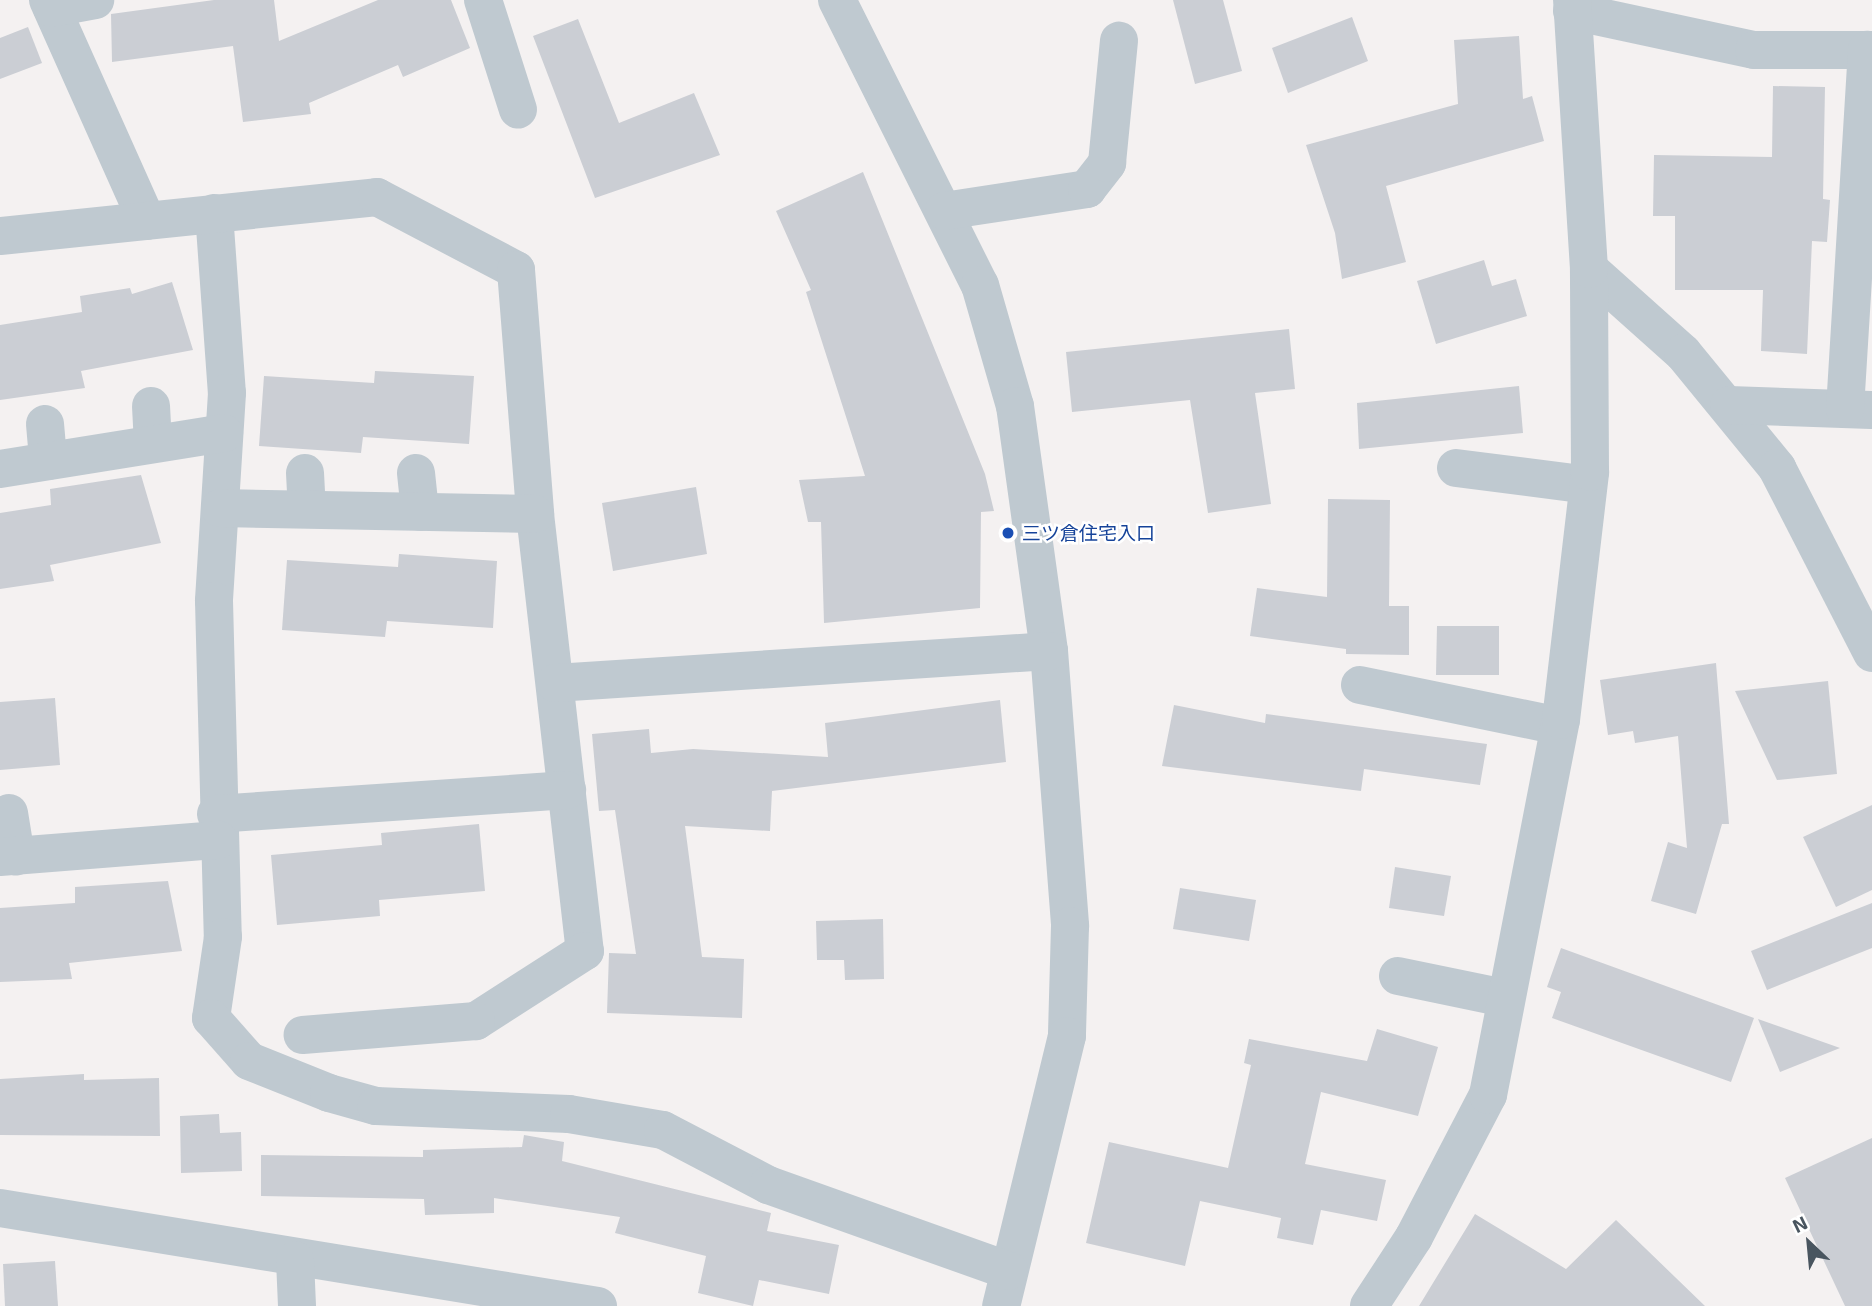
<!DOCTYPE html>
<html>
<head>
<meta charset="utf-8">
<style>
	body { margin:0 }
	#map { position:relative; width:1872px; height:1306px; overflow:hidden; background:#f4f1f1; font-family:"Exo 2","Noto Sans JP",sans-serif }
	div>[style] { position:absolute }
	.building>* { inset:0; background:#cbced4 }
	.minor>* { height:38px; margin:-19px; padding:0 19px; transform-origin:19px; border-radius:19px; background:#bfc9d0 }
	.dots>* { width:19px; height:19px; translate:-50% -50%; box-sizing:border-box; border:4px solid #fff; border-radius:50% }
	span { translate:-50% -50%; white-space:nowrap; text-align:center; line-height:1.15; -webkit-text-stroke:5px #fff; paint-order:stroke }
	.transit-label { font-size:19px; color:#164399 }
	.left { translate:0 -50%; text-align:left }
	.north { position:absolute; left:1774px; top:1208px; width:70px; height:70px; -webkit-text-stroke:5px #fff; paint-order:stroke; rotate:334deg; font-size:19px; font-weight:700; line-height:28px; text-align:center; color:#49555f }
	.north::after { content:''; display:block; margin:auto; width:24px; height:32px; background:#49555f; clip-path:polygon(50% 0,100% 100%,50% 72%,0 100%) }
</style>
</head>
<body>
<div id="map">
	<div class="building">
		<div style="clip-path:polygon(214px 0,274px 0,279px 41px,378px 0,451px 0,470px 48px,403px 77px,398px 65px,309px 103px,311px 114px,243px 122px,233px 46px,112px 62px,111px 14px)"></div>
		<div style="clip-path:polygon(1173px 0,1223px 0,1242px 71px,1195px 84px)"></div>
		<div style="clip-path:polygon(1352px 17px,1368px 61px,1288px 93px,1272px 48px)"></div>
		<div style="clip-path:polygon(578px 19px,619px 123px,694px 93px,720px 155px,595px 198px,533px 36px)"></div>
		<div style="clip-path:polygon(28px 27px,42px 63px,0 79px,0 38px)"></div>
		<div style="clip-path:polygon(1519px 36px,1523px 99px,1532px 96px,1544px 141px,1386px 186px,1406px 262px,1342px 279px,1335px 233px,1306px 145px,1458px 104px,1454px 40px)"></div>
		<div style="clip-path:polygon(1773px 86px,1825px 87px,1823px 199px,1830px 200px,1827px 242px,1812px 241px,1807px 354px,1761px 351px,1763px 290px,1675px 290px,1675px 216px,1653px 216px,1654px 155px,1772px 157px)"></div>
		<div style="clip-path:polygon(863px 172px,985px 474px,994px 511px,981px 512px,980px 608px,824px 623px,821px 522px,808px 522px,799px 480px,865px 476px,806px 292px,811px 290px,776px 211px)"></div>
		<div style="clip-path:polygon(1484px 260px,1492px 286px,1516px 279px,1527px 316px,1436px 344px,1417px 281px)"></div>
		<div style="clip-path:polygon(172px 282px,193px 350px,81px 371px,85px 388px,0 400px,0 325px,82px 312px,80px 296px,130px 288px,132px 294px)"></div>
		<div style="clip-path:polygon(1289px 329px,1295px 389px,1255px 393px,1271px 504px,1208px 513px,1190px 400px,1072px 412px,1066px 352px)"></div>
		<div style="clip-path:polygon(375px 371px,474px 376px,469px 444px,363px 437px,361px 453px,259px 446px,264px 376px,374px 383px)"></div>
		<div style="clip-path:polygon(1519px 386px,1523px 433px,1359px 449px,1357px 403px)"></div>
		<div style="clip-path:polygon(141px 475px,161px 543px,50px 565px,54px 581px,0 589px,0 513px,51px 505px,50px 489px)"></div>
		<div style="clip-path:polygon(696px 487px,707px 554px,613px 571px,602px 503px)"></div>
		<div style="clip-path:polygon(1328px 499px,1390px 500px,1389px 606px,1409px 606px,1409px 655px,1346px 654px,1346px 649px,1250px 636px,1257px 588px,1327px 597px)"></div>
		<div style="clip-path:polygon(399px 554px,497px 561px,493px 628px,387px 621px,385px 637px,282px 630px,287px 560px,398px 567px)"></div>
		<div style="clip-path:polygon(1437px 626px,1499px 626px,1499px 675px,1436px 675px)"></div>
		<div style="clip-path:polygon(1716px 663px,1729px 824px,1722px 824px,1696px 914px,1651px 901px,1668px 842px,1687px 848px,1678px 736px,1635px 743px,1633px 731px,1608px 735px,1600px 680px)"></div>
		<div style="clip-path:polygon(1828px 681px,1837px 774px,1777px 780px,1735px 691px)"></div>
		<div style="clip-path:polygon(55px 698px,60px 765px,0 770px,0 702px)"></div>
		<div style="clip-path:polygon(1000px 700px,1006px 762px,772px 791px,770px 831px,685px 826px,702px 957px,744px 959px,742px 1018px,607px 1013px,609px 953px,636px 954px,615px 810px,599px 811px,592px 734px,649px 729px,651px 753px,693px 749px,828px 757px,825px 723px)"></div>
		<div style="clip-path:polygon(1174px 705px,1265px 723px,1266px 714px,1487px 744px,1480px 785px,1364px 769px,1361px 791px,1162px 766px)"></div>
		<div style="clip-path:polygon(1872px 805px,1872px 890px,1836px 907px,1803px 837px)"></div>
		<div style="clip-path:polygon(479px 824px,485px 891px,379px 900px,380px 916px,277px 925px,271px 855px,382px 845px,381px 833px)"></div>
		<div style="clip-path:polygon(1395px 867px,1451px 876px,1444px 916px,1389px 908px)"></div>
		<div style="clip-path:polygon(168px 881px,182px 951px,69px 963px,72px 979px,0 982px,0 908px,75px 903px,75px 887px)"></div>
		<div style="clip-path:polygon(1180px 888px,1256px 900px,1249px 941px,1173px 929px)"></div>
		<div style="clip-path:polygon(1872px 903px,1872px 948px,1767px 990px,1751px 951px)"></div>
		<div style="clip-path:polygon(883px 919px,884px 979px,845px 980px,844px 960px,817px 960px,816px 921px)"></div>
		<div style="clip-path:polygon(1561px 948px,1754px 1018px,1731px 1082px,1552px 1018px,1561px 992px,1547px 987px)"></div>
		<div style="clip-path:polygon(1758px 1019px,1840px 1048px,1780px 1072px)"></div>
		<div style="clip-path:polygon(1377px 1029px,1438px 1047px,1418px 1116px,1321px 1092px,1305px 1164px,1386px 1180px,1377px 1221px,1321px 1210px,1313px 1245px,1277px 1238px,1281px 1218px,1200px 1201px,1185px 1266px,1086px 1243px,1109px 1142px,1228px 1168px,1251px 1065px,1244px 1063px,1249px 1039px,1367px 1061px)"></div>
		<div style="clip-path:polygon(84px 1074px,84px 1080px,159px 1078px,160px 1136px,0 1135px,0 1079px)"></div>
		<div style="clip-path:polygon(219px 1114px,220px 1133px,241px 1132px,242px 1171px,181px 1173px,180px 1116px)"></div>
		<div style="clip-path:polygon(524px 1135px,564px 1142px,562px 1161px,771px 1213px,767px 1231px,839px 1245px,829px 1294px,759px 1280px,753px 1306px,698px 1293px,706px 1256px,615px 1233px,620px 1217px,494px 1198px,494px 1213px,425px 1215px,424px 1199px,261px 1196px,261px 1155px,423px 1157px,423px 1150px,522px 1147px)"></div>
		<div style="clip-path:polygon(1872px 1138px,1872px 1306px,1845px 1306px,1785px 1178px)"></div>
		<div style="clip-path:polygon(1475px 1214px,1566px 1269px,1616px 1220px,1705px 1306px,1419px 1306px)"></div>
		<div style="clip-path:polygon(55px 1261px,58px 1306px,5px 1306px,3px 1264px)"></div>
	</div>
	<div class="minor">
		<div style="left:48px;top:0;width:242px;rotate:65.9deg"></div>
		<div style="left:483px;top:0;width:115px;rotate:72.3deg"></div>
		<div style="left:837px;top:0;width:319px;rotate:63.4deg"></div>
		<div style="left:980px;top:285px;width:126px;rotate:73.9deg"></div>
		<div style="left:1015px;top:406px;width:247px;rotate:82.1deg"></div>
		<div style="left:1049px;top:651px;width:276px;rotate:85.6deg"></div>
		<div style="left:1070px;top:926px;width:110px;rotate:91.6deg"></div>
		<div style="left:1067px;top:1036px;width:278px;rotate:103.7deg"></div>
		<div style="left:52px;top:8px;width:44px;rotate:-10.5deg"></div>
		<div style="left:1572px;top:11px;width:186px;rotate:12.1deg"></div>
		<div style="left:1754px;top:50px;width:118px"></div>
		<div style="left:944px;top:211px;width:145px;rotate:-8.7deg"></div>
		<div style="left:1087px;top:189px;width:33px;rotate:-52deg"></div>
		<div style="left:1107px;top:163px;width:123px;rotate:-84.4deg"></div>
		<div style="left:214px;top:213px;width:180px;rotate:85.9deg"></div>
		<div style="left:227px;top:393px;width:208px;rotate:93.6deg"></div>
		<div style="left:214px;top:601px;width:336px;rotate:88.5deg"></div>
		<div style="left:223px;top:937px;width:82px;rotate:98.4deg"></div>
		<div style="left:211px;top:1018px;width:57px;rotate:48.5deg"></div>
		<div style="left:249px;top:1061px;width:86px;rotate:21.8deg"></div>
		<div style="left:329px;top:1093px;width:49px;rotate:15.5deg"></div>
		<div style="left:376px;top:1106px;width:193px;rotate:2.4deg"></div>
		<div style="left:569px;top:1114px;width:95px;rotate:9.7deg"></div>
		<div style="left:663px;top:1130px;width:119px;rotate:27.6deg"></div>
		<div style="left:768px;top:1185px;width:256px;rotate:19.6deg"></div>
		<div style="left:0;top:236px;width:379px;rotate:-5.9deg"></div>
		<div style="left:377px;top:197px;width:157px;rotate:27.7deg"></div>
		<div style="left:516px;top:270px;width:245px;rotate:85.5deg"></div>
		<div style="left:535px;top:514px;width:440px;rotate:83.5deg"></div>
		<div style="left:585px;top:951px;width:130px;rotate:147.3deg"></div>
		<div style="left:476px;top:1021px;width:174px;rotate:175.4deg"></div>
		<div style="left:1589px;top:269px;width:126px;rotate:41.8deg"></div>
		<div style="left:1683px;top:353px;width:149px;rotate:50.7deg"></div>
		<div style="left:1777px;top:468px;width:208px;rotate:62.8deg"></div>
		<div style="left:1729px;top:405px;width:142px;rotate:2deg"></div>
		<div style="left:151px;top:406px;width:38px;rotate:87deg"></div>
		<div style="left:1845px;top:409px;width:360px;rotate:-86.5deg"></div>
		<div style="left:45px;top:424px;width:37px;rotate:85deg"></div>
		<div style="left:1456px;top:468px;width:133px;rotate:7.3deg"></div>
		<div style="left:0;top:469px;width:227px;rotate:-9.1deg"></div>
		<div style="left:305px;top:473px;width:36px;rotate:87deg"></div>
		<div style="left:416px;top:473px;width:39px;rotate:84deg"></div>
		<div style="left:220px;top:508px;width:315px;rotate:1.1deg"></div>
		<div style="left:555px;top:683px;width:495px;rotate:-3.7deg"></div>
		<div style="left:1360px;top:685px;width:203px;rotate:11.6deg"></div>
		<div style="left:9px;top:813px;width:44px;rotate:80.8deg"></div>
		<div style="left:216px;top:814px;width:352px;rotate:-3.9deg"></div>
		<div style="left:0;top:857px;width:219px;rotate:-4.5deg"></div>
		<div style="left:1398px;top:976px;width:108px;rotate:11.7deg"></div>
		<div style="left:0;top:1208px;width:606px;rotate:9.31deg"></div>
		<div style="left:295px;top:1260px;width:46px;rotate:87.5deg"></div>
		<div style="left:1369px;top:1306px;width:82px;rotate:-56.9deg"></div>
		<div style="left:1414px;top:1237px;width:160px;rotate:-62.5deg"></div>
		<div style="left:1488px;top:1095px;width:382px;rotate:-79deg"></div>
		<div style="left:1561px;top:720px;width:250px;rotate:-83.3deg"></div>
		<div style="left:1590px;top:472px;width:203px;rotate:-90.3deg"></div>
		<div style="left:1589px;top:269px;width:270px;rotate:-93.6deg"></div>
	</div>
	<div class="dots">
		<div style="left:1008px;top:533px;background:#1a4fb4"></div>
	</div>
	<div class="transit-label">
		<span class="left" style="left:1022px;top:533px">三ツ倉住宅入口</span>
	</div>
	<div class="north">N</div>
</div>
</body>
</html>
